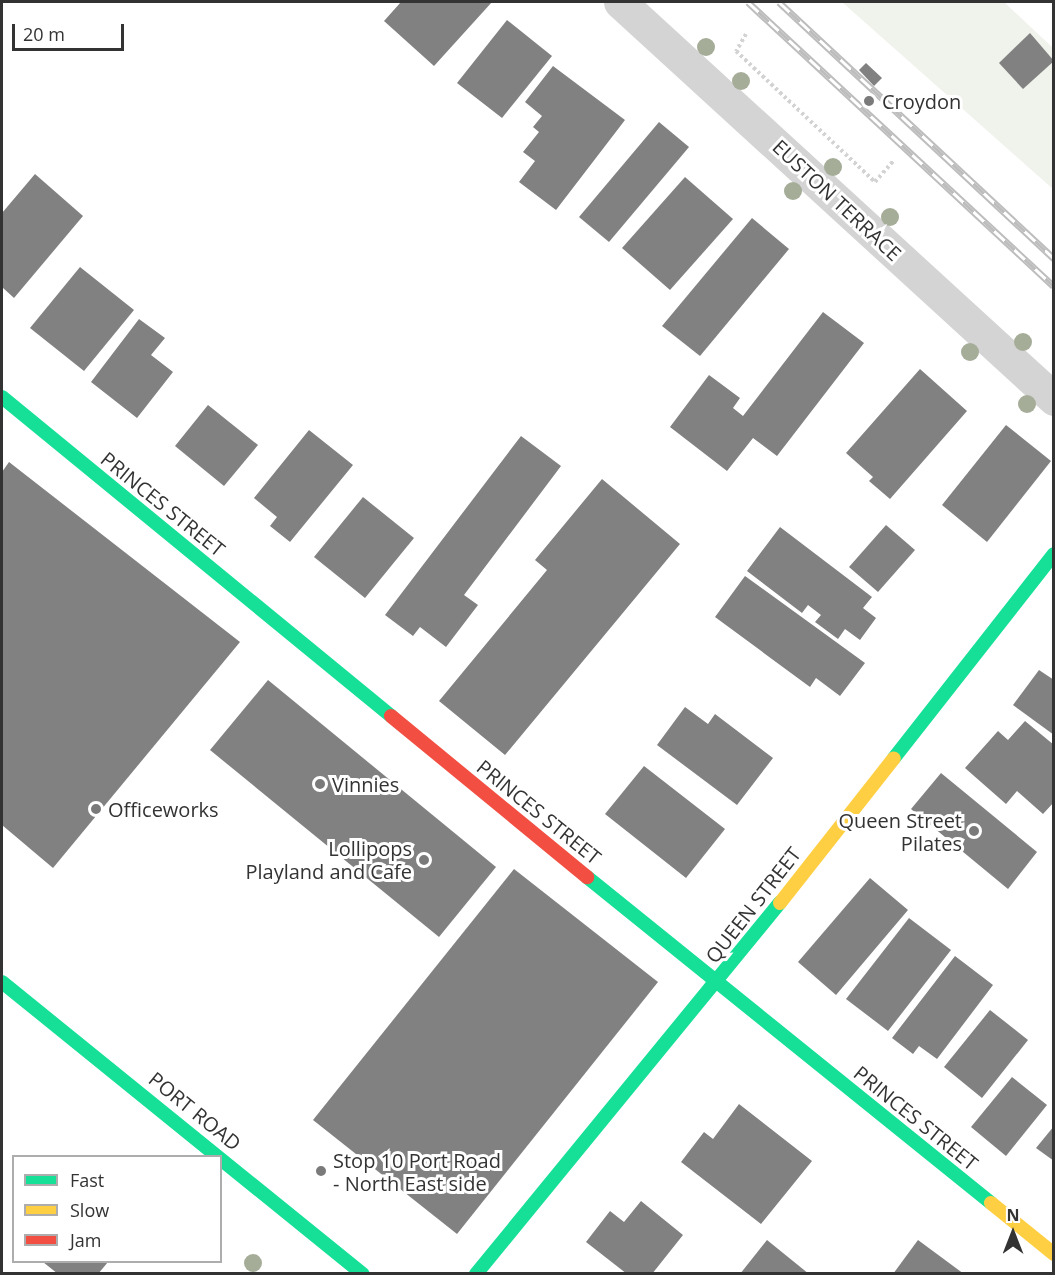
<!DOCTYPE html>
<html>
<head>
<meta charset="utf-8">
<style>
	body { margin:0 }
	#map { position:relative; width:1055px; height:1275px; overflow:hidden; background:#fff; font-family:"Open Sans",sans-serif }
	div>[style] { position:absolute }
	.green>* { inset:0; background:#f0f2ec }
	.building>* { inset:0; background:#818181 }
	.path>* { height:4px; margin-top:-2px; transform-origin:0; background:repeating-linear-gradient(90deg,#d3d3d3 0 3px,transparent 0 6px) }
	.street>* { height:33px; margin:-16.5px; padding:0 16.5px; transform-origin:16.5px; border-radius:16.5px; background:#d4d4d4 }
	.fast>* { height:14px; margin:-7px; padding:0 7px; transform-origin:7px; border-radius:7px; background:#16e098 }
	.slow>* { height:14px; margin:-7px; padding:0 7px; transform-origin:7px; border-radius:7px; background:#ffcf43 }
	.jam>* { height:14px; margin:-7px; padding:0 7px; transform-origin:7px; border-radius:7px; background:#f24e42 }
	.rail>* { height:7px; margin-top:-3.5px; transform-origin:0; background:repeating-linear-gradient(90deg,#fff 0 14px,#bdbdbd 0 28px); box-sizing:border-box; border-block:2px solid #bdbdbd }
	.trees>* { width:18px; height:18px; margin:-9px; border-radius:50%; background:#a5ad98 }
	.dots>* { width:16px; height:16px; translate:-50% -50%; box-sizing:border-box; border:3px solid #fff; border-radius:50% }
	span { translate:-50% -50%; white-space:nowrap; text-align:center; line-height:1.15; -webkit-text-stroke:6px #fff; paint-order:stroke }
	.poi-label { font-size:20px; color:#333 }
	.left { translate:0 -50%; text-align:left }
	.right { translate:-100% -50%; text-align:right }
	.street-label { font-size:20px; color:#333 }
	.frame { position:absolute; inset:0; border:3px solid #333; pointer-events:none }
	.legend { position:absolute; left:12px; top:1155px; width:210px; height:108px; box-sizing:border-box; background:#fff; border:2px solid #adadad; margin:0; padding:8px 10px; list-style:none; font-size:18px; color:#333 }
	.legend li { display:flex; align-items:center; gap:12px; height:30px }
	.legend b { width:30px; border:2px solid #adadad }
	.north { position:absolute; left:983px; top:1203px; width:60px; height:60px; -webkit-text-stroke:4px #fff; paint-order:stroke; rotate:0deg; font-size:16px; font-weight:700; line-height:24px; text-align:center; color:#333 }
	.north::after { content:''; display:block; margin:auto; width:21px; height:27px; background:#333; clip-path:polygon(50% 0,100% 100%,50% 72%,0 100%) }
	.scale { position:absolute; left:12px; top:24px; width:112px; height:27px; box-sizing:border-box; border:3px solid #333; border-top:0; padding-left:8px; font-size:18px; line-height:21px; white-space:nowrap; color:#333; -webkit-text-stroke:4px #fff; paint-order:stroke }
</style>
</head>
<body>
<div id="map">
	<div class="green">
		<div style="clip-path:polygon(842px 2px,1004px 2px,1053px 48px,1053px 189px)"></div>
	</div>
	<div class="building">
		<div style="clip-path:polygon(401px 2px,492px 2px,434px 66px,384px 21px)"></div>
		<div style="clip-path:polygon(507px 20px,552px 56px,502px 118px,457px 83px)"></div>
		<div style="clip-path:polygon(1030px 33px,1054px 61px,1023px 89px,999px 63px)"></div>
		<div style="clip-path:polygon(866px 63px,882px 78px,874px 86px,859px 70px)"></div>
		<div style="clip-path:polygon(553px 66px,625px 120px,556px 210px,519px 182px,535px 161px,523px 152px,539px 132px,533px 127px,542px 116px,525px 102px)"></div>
		<div style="clip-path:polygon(659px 122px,689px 147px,609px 242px,579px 217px)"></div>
		<div style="clip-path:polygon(35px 174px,83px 216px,14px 298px,2px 287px,2px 213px)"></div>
		<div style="clip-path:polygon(685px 177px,733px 219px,670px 290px,622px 248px)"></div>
		<div style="clip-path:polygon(752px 218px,789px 249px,700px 356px,662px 326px)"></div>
		<div style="clip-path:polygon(80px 267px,134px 310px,84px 371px,30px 328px)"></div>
		<div style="clip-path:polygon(823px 312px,864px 343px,777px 456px,753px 438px,727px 471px,670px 427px,709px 375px,740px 398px,733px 408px,743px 416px)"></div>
		<div style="clip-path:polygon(139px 319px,165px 338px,151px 355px,173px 372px,137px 418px,91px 382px)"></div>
		<div style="clip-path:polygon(920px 369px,967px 411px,890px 499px,869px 481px,873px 477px,846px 453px)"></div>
		<div style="clip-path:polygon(208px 405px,258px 445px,224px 486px,175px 446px)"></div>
		<div style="clip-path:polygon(1006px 425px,1051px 461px,987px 542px,942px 505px)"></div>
		<div style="clip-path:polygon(309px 430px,353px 465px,290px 542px,270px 526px,277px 517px,254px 498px)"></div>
		<div style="clip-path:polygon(521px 436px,561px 466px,464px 595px,478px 605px,446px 647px,420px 627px,413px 636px,385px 615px)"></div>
		<div style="clip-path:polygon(9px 462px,240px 642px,53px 868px,2px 825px,2px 472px)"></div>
		<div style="clip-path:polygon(602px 479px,680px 544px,505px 755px,439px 701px,547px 570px,535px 560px)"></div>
		<div style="clip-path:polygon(363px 497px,414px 538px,365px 598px,314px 557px)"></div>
		<div style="clip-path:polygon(886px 525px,915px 550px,878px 592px,849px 567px)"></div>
		<div style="clip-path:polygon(780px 527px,872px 597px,863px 608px,876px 618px,860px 640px,845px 629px,838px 639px,815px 622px,821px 615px,808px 605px,802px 613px,747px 571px)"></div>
		<div style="clip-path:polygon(745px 576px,865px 663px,840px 696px,816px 678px,810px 687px,715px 617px)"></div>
		<div style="clip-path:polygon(1039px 670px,1054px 680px,1054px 735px,1013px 705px)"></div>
		<div style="clip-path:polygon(268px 680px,496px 867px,439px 937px,210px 750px)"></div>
		<div style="clip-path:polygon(685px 707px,708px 724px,715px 714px,773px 758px,737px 805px,657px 745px)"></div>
		<div style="clip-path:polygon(1025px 721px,1054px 745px,1054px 802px,1043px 814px,1017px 791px,1006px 804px,965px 768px,998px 731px,1008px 740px)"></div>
		<div style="clip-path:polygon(644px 766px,725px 829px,686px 878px,605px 814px)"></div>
		<div style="clip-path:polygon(941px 773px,1037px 852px,1008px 889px,911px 809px)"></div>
		<div style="clip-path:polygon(514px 869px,658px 982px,457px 1234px,313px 1120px)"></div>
		<div style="clip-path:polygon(870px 878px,908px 910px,836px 995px,798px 962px)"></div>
		<div style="clip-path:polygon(909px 918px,951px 950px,888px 1031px,846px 999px)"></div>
		<div style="clip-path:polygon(955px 956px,993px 985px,937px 1059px,919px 1046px,913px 1054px,892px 1038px)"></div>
		<div style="clip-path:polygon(990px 1010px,1028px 1040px,982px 1098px,944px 1067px)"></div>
		<div style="clip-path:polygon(1012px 1077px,1047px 1105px,1006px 1156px,971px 1127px)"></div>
		<div style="clip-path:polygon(739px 1104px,812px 1161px,761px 1224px,681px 1162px,704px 1132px,713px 1139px)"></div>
		<div style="clip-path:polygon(1054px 1126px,1054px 1161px,1036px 1148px)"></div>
		<div style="clip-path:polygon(641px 1201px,683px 1235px,652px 1274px,627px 1274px,586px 1242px,610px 1211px,624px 1222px)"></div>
		<div style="clip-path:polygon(767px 1240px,809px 1274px,740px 1274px)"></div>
		<div style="clip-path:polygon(918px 1240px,964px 1274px,893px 1274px)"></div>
		<div style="clip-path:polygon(43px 1262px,108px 1262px,98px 1274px,58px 1274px)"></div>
	</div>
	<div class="path">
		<div style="left:746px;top:34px;width:20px;rotate:120deg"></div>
		<div style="left:736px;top:51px;width:191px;rotate:43.3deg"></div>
		<div style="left:875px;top:182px;width:28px;rotate:-49deg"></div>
	</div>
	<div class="street">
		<div style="left:620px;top:2px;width:588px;rotate:42.45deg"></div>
	</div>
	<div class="fast">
		<div style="left:2px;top:397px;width:503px;rotate:39.35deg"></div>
		<div style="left:894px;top:758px;width:259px;rotate:-51.9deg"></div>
		<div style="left:587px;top:877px;width:519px;rotate:38.9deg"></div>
		<div style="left:2px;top:982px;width:464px;rotate:39deg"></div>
		<div style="left:476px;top:1274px;width:480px;rotate:-50.7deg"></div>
	</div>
	<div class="slow">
		<div style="left:780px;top:903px;width:184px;rotate:-51.8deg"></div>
		<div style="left:991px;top:1203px;width:81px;rotate:39deg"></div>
	</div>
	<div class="jam">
		<div style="left:391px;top:716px;width:254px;rotate:39.4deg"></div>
	</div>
	<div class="rail">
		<div style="left:748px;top:2px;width:417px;rotate:42.9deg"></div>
		<div style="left:779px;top:2px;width:376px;rotate:43deg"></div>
	</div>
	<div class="trees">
		<div style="left:706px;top:47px"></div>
		<div style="left:741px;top:81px"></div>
		<div style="left:833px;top:167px"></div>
		<div style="left:793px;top:191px"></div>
		<div style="left:890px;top:217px"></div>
		<div style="left:1023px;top:342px"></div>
		<div style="left:970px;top:352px"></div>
		<div style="left:1027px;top:404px"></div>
		<div style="left:253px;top:1263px"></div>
	</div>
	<div class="dots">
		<div style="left:869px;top:101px;background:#7a7a7a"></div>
		<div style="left:320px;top:784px;background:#7a7a7a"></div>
		<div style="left:96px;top:809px;background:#7a7a7a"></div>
		<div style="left:974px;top:831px;background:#7a7a7a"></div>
		<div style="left:424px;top:860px;background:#7a7a7a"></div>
		<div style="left:321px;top:1171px;background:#7a7a7a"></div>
	</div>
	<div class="poi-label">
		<span class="left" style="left:882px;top:101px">Croydon</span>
		<span class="left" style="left:332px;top:784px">Vinnies</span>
		<span class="left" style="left:108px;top:809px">Officeworks</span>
		<span class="right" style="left:962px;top:832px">Queen Street<br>Pilates</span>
		<span class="right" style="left:412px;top:860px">Lollipops<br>Playland and Cafe</span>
		<span class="left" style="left:333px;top:1172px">Stop 10 Port Road<br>- North East side</span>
	</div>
	<div class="street-label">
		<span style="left:837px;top:200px;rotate:43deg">EUSTON TERRACE</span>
		<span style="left:163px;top:504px;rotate:39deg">PRINCES STREET</span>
		<span style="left:539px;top:812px;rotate:39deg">PRINCES STREET</span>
		<span style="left:753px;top:905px;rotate:-52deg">QUEEN STREET</span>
		<span style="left:195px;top:1111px;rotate:39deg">PORT ROAD</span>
		<span style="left:916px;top:1118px;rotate:39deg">PRINCES STREET</span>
	</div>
	<div class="frame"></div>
	<ul class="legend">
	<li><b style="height:8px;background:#16e098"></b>Fast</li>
	<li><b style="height:8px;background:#ffcf43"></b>Slow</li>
	<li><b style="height:8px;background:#f24e42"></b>Jam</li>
	</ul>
	<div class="north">N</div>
	<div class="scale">20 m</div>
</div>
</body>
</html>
